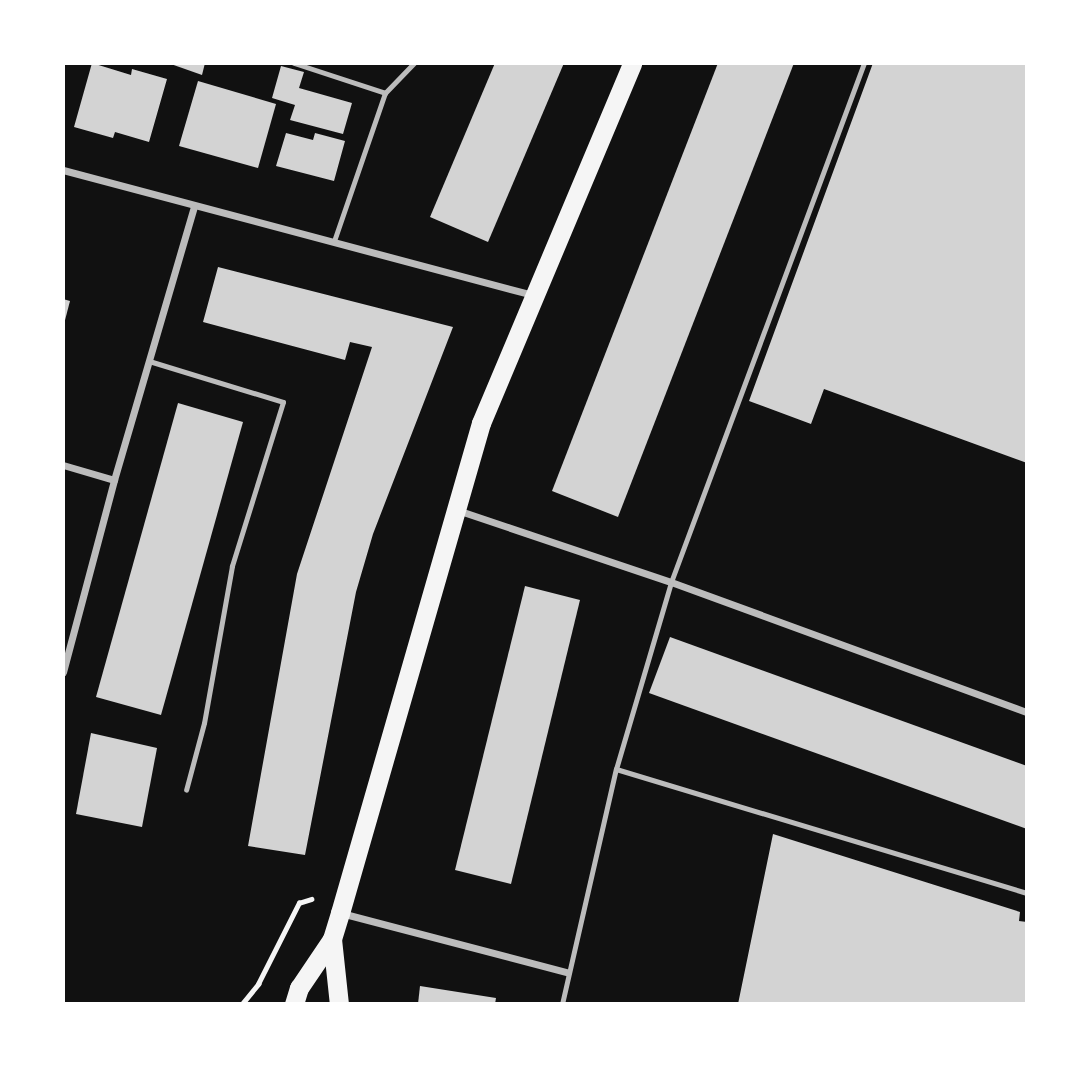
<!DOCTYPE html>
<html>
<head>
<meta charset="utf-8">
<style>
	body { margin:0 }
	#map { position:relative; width:1090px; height:1067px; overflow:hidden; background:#111; font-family:"Nunito Sans",sans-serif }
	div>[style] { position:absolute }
	.building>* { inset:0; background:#d3d3d3 }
	.path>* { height:4.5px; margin:-2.25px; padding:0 2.25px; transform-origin:2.25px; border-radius:2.25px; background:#f5f5f5 }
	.service>* { height:5px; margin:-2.5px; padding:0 2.5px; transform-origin:2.5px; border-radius:2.5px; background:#bcbcbc }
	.minor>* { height:7px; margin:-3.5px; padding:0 3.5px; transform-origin:3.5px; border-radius:3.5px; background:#bcbcbc }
	.trunk>* { height:19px; margin:-9.5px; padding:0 9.5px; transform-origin:9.5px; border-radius:9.5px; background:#f5f5f5 }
	span { translate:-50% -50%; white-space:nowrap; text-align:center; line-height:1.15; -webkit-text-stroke:5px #fff; paint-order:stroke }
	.frame { position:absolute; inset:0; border:65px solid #fff; pointer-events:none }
</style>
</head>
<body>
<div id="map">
	<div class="building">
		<div style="clip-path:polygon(92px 63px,131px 75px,132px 69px,167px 79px,149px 142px,115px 132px,113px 138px,74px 127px)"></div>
		<div style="clip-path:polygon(168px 63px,205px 63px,202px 75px)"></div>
		<div style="clip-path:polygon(495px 63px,564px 63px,488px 242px,430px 217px)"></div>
		<div style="clip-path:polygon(718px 63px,794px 63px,618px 517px,552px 491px)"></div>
		<div style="clip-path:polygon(873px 63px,1027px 63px,1027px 463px,824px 389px,811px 424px,749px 401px)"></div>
		<div style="clip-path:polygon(281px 66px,304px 72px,299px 88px,352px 103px,343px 134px,290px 120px,295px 105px,272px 98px)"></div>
		<div style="clip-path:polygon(198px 81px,276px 104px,258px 168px,179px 146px)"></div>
		<div style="clip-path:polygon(286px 133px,313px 140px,315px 133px,345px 141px,334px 181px,276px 166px)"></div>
		<div style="clip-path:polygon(218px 267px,453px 327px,373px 534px,356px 592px,305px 855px,248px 846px,297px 574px,372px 347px,350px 342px,345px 360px,203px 322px)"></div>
		<div style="clip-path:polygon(63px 299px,70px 301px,64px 324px,63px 324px)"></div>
		<div style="clip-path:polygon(178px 403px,243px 422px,161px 715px,96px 697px)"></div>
		<div style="clip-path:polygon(525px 586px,580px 600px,511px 884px,455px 870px)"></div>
		<div style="clip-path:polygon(670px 637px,1027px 766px,1027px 829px,649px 693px)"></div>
		<div style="clip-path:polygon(91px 733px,157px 748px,142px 827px,76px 814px)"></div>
		<div style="clip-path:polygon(773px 834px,1020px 912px,1019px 921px,1027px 922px,1027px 1004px,738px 1004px)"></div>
		<div style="clip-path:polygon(420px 986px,496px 998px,495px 1004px,418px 1004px)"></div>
	</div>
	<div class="path">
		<div style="left:242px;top:1004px;width:26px;rotate:-51deg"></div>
		<div style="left:258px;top:984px;width:91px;rotate:-63.2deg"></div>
		<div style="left:299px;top:903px;width:13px;rotate:-18deg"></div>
	</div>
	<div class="service">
		<div style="left:294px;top:63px;width:96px;rotate:18.2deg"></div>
		<div style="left:334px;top:241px;width:157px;rotate:-71deg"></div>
		<div style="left:385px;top:93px;width:42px;rotate:-46deg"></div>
		<div style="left:149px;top:361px;width:140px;rotate:17deg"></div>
		<div style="left:283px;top:402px;width:172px;rotate:107.3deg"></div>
		<div style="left:232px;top:566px;width:159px;rotate:100.1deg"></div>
		<div style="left:204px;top:723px;width:69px;rotate:105deg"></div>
		<div style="left:616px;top:769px;width:429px;rotate:16.8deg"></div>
		<div style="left:562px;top:1004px;width:241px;rotate:-77.1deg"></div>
		<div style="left:616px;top:769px;width:195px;rotate:-73.6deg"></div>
		<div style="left:671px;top:582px;width:554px;rotate:-69.6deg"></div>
	</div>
	<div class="minor">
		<div style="left:63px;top:170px;width:485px;rotate:14.9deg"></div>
		<div style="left:63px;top:465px;width:53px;rotate:16.4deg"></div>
		<div style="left:457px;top:510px;width:226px;rotate:18.6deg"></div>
		<div style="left:671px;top:582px;width:379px;rotate:20.1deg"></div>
		<div style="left:63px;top:672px;width:199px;rotate:-75.1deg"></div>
		<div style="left:114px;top:480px;width:284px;rotate:-73.7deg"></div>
		<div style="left:341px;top:913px;width:233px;rotate:14.7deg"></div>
	</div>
	<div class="trunk">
		<div style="left:332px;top:939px;width:65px;rotate:83.9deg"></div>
		<div style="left:294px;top:1004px;width:17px;rotate:-73deg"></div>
		<div style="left:299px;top:988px;width:59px;rotate:-56deg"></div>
		<div style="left:332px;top:939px;width:27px;rotate:-73deg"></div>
		<div style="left:340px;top:913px;width:510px;rotate:-73.95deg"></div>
		<div style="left:481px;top:423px;width:390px;rotate:-67.2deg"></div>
	</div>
	<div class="frame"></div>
</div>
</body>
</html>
